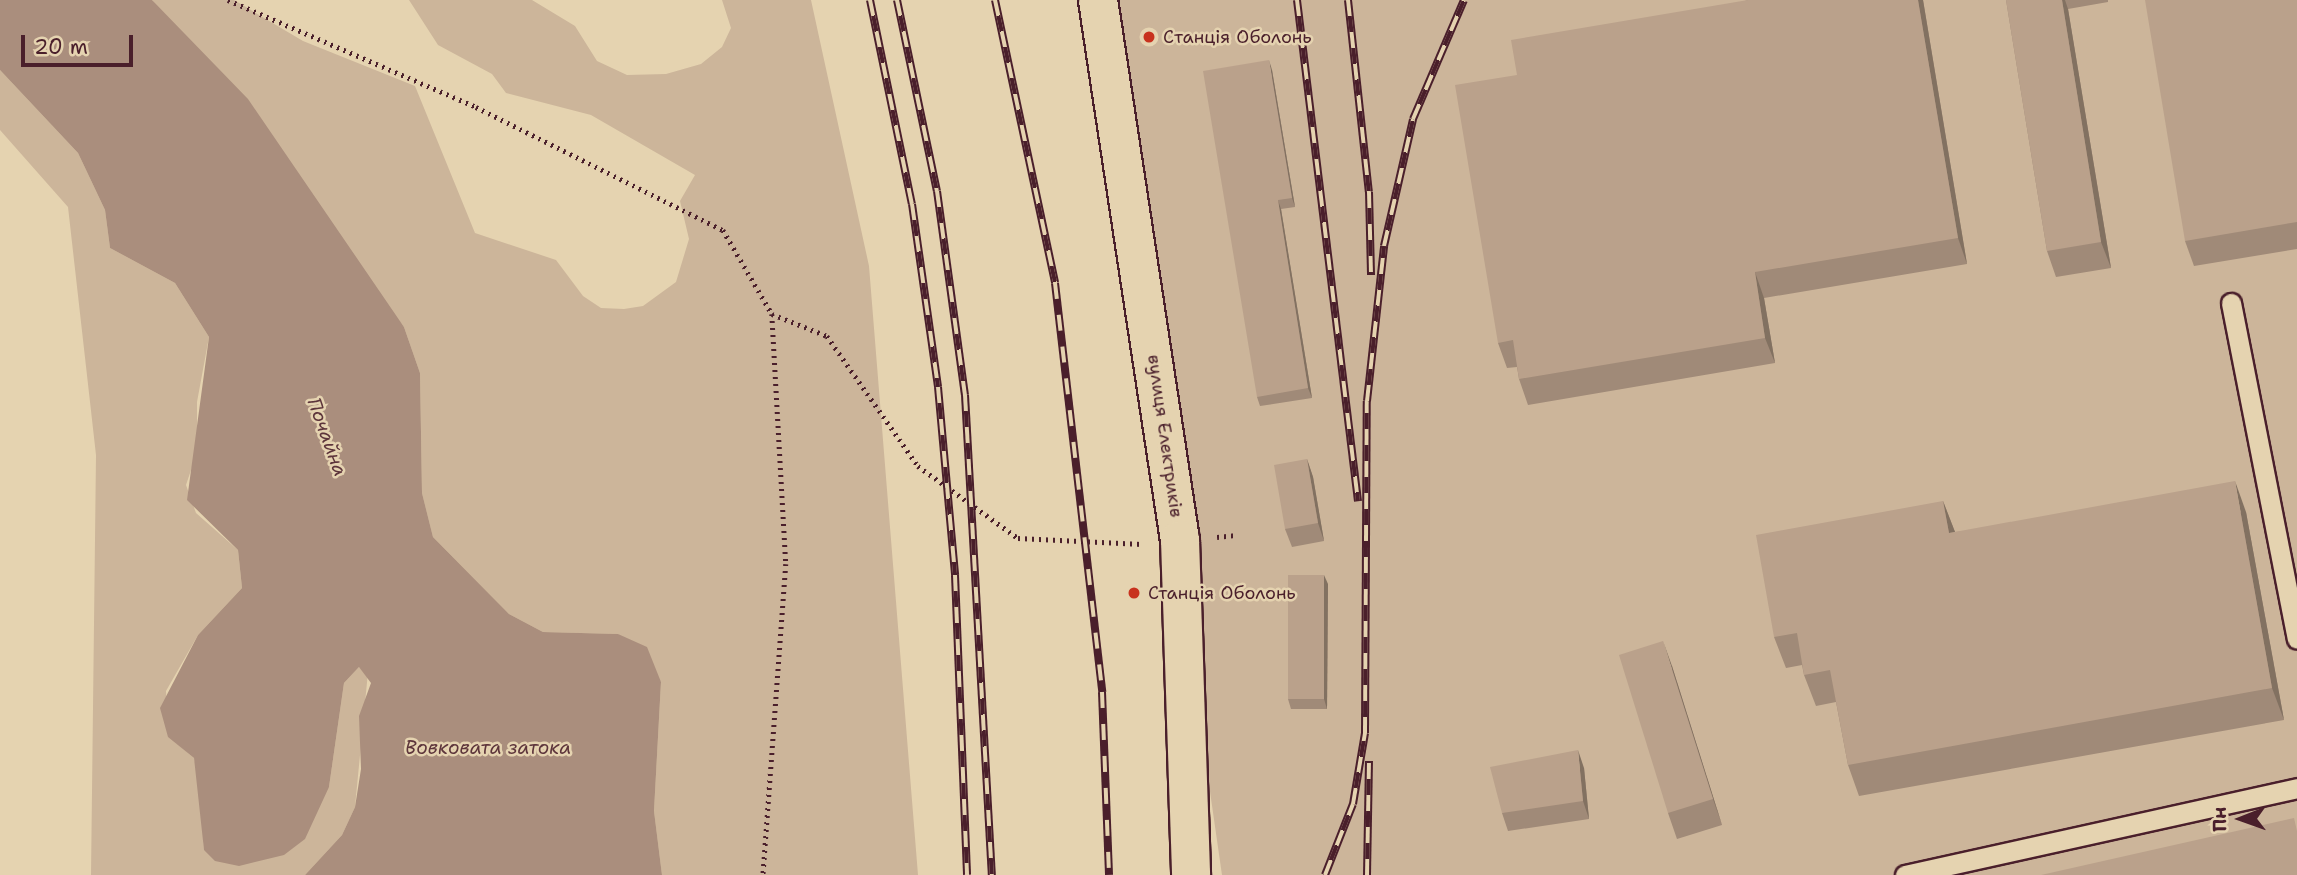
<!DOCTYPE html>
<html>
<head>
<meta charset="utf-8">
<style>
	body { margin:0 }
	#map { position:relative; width:2297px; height:875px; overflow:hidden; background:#e5d3b0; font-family:"Shantell Sans",sans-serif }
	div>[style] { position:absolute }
	.green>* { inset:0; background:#ccb59a }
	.water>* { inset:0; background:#aa8e7d }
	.path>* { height:4.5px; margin-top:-2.25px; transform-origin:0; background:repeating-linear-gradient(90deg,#4a1f2b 0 2px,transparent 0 7px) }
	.roads { filter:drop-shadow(2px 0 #4a1f2b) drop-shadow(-2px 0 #4a1f2b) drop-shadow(0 2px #4a1f2b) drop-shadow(0 -2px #4a1f2b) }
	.lane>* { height:19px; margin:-9.5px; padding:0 9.5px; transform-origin:9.5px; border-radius:9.5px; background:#e5d3b0 }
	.secondary>* { height:38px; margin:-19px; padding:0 19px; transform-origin:19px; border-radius:19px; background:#e5d3b0 }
	.rail>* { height:8px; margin-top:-4px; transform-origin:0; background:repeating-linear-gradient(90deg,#e5d3b0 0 16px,#4a1f2b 0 32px); box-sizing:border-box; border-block:2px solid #4a1f2b }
	.wall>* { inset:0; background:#a08a78 }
	.shaded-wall>* { inset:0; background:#827161 }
	.building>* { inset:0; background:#baa18b }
	.dots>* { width:19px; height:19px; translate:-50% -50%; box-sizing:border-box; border:4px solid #e5d3b0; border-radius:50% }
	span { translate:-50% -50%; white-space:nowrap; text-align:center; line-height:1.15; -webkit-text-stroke:5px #e5d3b0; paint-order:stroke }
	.poi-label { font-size:18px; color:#4a1f2b }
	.left { translate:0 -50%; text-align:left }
	.street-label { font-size:18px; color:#4a1f2b }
	.water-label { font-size:19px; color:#5d353b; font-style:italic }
	.north { position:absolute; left:2206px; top:784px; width:70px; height:70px; -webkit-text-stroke:5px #e5d3b0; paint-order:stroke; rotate:269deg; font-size:19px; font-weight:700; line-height:28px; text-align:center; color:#4a1f2b }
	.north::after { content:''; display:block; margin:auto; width:24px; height:32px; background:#4a1f2b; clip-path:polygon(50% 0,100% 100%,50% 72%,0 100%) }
	.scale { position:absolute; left:21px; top:35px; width:112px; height:32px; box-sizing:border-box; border:4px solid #4a1f2b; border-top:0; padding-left:9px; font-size:21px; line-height:24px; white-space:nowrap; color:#4a1f2b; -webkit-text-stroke:5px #e5d3b0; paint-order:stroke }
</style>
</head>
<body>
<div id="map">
	<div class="green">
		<div style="clip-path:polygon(152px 0,234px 0,303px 41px,415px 86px,475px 233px,556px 260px,583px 296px,601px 308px,624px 309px,643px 306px,676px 282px,689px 239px,680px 201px,695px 175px,591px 115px,506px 93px,492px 74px,438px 45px,409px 0,532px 0,575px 26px,597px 61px,627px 75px,666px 74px,701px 64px,722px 47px,731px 28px,722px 0,811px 0,869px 266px,918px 875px,662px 875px,654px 811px,661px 682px,618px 634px,543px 632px,509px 614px,433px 537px,422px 493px,420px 373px,404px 327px)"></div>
		<div style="clip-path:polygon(1096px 0,2297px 0,2297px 875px,1222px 875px)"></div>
		<div style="clip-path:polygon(0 70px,78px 153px,105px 210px,110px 248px,175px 283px,209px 337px,197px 402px,197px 452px,186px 485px,196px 513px,238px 550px,242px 588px,198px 635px,166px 691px,168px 736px,194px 758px,200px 782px,204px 850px,329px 787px,344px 683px,359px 667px,368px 672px,355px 807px,342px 835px,305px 875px,91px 875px,96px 455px,68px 207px,0 130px)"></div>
	</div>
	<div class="water">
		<div style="clip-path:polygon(0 0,152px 0,248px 99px,404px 327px,420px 373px,422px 493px,433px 537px,509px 614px,543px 632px,618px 634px,647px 647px,661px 682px,654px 811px,662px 875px,305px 875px,342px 835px,355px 807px,361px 769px,359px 716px,371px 683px,359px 667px,344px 683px,329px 787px,305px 839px,284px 855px,239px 866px,215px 861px,204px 850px,194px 758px,168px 737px,160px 708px,198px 635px,242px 588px,238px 550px,187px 500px,209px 337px,175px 283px,110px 248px,105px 210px,78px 153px,0 70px)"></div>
	</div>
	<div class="path">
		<div style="left:228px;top:0;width:270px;rotate:23.3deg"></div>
		<div style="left:476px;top:107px;width:276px;rotate:26.5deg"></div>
		<div style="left:723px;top:230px;width:97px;rotate:59.7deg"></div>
		<div style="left:772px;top:314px;width:250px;rotate:86.8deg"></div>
		<div style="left:786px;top:564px;width:312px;rotate:94.2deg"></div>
		<div style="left:772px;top:314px;width:59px;rotate:21.8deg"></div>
		<div style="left:827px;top:336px;width:159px;rotate:55deg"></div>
		<div style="left:918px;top:466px;width:123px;rotate:35.8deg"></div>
		<div style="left:1018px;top:538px;width:124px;rotate:2.8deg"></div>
		<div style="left:1217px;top:537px;width:18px;rotate:-6deg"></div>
	</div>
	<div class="roads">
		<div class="lane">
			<div style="left:2231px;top:303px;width:342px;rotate:78.9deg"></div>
			<div style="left:1905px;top:875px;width:402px;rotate:-12.5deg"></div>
		</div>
		<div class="secondary">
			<div style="left:1098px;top:0;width:546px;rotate:81.37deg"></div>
			<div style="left:1180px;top:540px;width:335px;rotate:88.1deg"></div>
		</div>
	</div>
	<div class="rail">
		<div style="left:870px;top:0;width:208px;rotate:78.4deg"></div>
		<div style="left:912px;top:204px;width:185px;rotate:81.9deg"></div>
		<div style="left:938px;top:387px;width:189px;rotate:84.8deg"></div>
		<div style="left:955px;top:575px;width:300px;rotate:87.7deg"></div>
		<div style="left:897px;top:0;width:195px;rotate:78.2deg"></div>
		<div style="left:937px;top:191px;width:206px;rotate:82.2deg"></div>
		<div style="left:965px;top:395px;width:481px;rotate:86.8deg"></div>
		<div style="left:995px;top:0;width:289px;rotate:78deg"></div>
		<div style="left:1055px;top:283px;width:412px;rotate:83.4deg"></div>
		<div style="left:1102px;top:692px;width:183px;rotate:87.8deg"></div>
		<div style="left:1297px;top:0;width:505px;rotate:83.06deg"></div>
		<div style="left:1348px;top:0;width:193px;rotate:83.8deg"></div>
		<div style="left:1369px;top:192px;width:83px;rotate:88.6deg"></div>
		<div style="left:1325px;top:875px;width:76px;rotate:-68.5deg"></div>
		<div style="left:1353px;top:804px;width:72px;rotate:-80.4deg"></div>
		<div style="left:1365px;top:733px;width:332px;rotate:-89.7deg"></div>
		<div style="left:1367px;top:401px;width:156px;rotate:-83.7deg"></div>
		<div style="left:1384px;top:246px;width:130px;rotate:-77.1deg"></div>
		<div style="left:1413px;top:119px;width:129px;rotate:-66.8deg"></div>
		<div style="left:1367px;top:875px;width:114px;rotate:-89deg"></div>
	</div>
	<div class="wall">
		<div style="clip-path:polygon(1748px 0,1923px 0,1967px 264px,1764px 298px,1775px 363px,1528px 405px,1519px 379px,1517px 367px,1507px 368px,1498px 343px,1517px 75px)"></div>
		<div style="clip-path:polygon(2006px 0,2108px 0,2108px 2px,2068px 9px,2111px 268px,2056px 277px,2047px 251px)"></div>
		<div style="clip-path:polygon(2297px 0,2297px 249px,2194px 266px,2185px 241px)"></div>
		<div style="clip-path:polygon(1272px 70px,1295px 207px,1281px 209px,1312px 398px,1260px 406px,1257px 397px)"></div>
		<div style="clip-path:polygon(1307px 459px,1313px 477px,1324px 541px,1292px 547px,1285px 529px)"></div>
		<div style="clip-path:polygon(1943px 501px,1955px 532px,2246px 512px,2284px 720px,1859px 796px,1848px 765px,1836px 702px,1816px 706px,1804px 675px,1802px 665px,1786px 668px,1774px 637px)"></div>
		<div style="clip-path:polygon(1328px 584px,1327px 709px,1291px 709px,1288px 699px)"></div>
		<div style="clip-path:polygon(1672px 666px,1722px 825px,1677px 839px,1668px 813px)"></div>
		<div style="clip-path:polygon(1584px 768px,1589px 819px,1508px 831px,1502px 813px)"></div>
	</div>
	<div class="shaded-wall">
		<div style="clip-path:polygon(1918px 0,1923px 0,1967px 264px,1958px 238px)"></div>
		<div style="clip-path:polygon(2062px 0,2065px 0,2068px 9px,2111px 268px,2101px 242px)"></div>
		<div style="clip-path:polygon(1269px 60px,1272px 70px,1295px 207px,1292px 198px)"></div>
		<div style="clip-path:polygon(1278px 200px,1281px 209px,1312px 398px,1308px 388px)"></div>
		<div style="clip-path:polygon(1755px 272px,1764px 298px,1775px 363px,1765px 338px)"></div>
		<div style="clip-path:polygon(1307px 459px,1313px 477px,1324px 541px,1318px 523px)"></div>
		<div style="clip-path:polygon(2235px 481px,2246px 512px,2284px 720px,2272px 688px)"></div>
		<div style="clip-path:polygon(1943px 501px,1955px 532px,1949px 533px)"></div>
		<div style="clip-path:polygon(1324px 575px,1328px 584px,1327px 709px,1324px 699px)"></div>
		<div style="clip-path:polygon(1663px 641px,1672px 666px,1722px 825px,1713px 799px)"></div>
		<div style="clip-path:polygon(1578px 750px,1584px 768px,1589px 819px,1583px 801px)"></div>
	</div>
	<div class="building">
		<div style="clip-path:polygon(1748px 0,1918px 0,1958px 238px,1755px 272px,1765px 338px,1519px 379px,1513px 340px,1498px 343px,1455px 85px,1517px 75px,1511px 40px)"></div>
		<div style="clip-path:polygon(2006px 0,2062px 0,2101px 242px,2047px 251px)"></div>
		<div style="clip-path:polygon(2145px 0,2297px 0,2297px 222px,2185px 241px)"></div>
		<div style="clip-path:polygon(1269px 60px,1292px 198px,1278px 200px,1308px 388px,1257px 397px,1203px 71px)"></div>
		<div style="clip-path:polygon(1307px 459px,1318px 523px,1285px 529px,1274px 465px)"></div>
		<div style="clip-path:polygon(2235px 481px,2272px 688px,1848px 765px,1830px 670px,1804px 675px,1797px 633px,1774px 637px,1756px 535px,1943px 501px,1949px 533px)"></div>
		<div style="clip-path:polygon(1288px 575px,1324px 575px,1324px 699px,1288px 699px)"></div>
		<div style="clip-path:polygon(1663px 641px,1713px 799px,1668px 813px,1619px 655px)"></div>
		<div style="clip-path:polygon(1578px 750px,1583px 801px,1502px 813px,1490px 767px)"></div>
		<div style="clip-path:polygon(2294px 818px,2297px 831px,2297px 875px,2041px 875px)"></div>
	</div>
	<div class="dots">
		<div style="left:1149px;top:37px;background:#c8321e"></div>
		<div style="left:1134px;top:593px;background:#c8321e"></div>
	</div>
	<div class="poi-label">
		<span class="left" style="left:1163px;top:37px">Cтанція Оболонь</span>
		<span class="left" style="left:1148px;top:593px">Станція Оболонь</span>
	</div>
	<div class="street-label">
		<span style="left:1165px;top:436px;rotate:82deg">вулиця Електриків</span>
	</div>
	<div class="water-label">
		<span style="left:327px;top:437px;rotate:70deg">Почайна</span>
		<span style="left:488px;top:748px">Вовковата затока</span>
	</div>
	<div class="north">Пн</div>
	<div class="scale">20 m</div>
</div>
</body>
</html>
